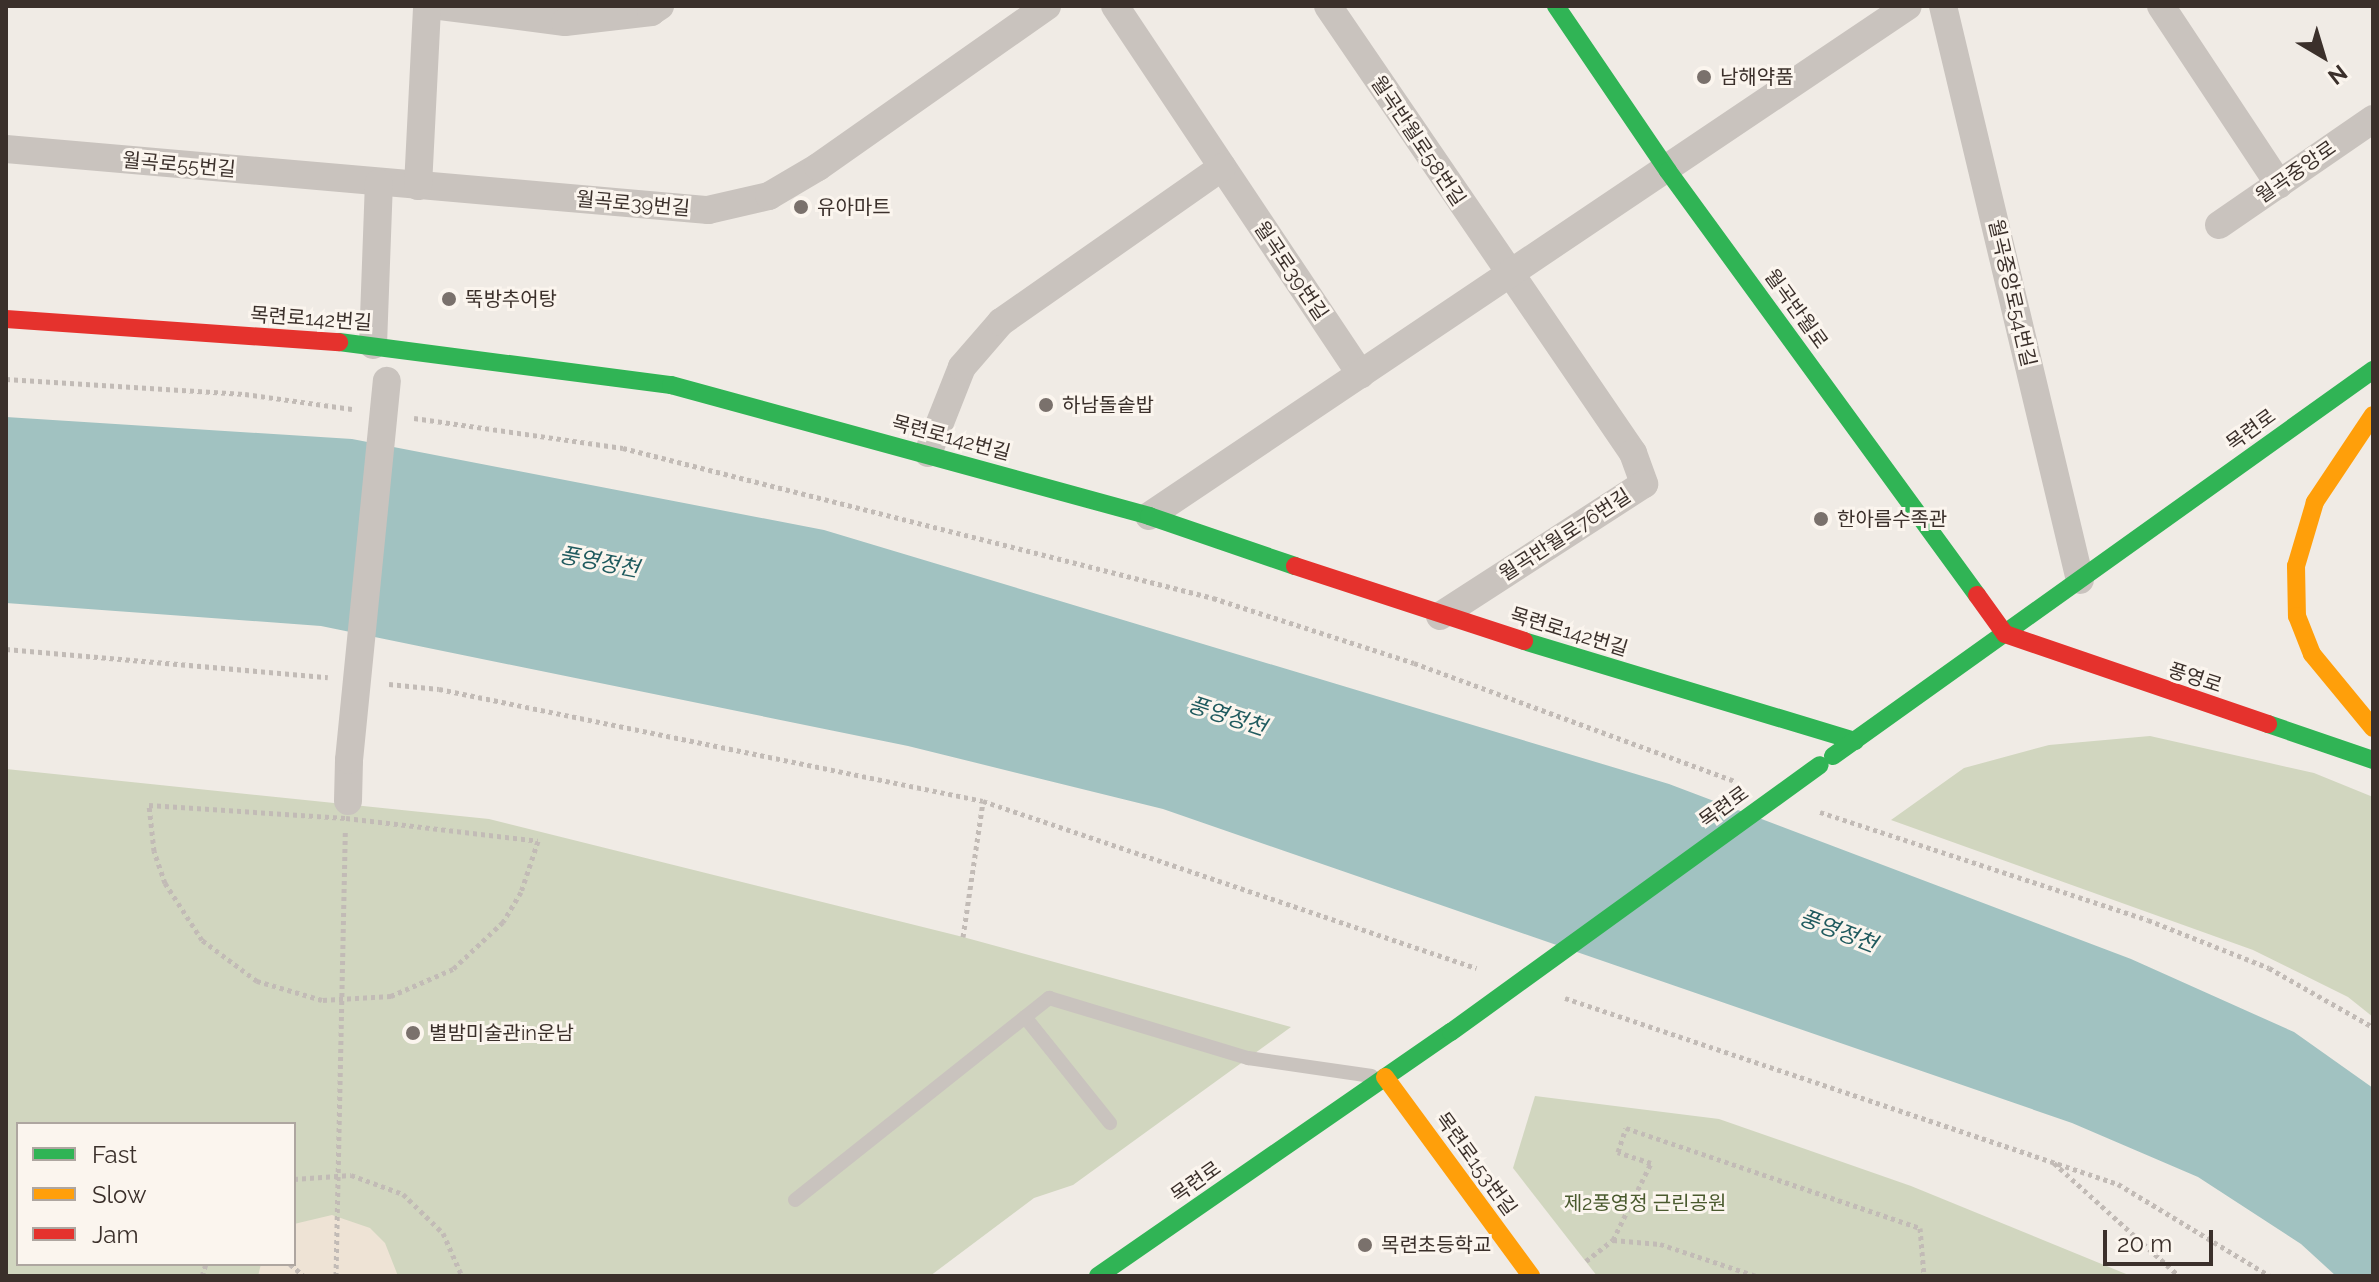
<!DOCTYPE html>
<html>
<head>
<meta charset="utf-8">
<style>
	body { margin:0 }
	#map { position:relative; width:2379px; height:1282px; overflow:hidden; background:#f0ebe5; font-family:Raleway,"Noto Sans KR",sans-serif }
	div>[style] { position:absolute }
	.green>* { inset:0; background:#d1d6bf }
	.plaza>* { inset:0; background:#eee3d5 }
	.water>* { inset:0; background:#a1c2c1 }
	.path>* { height:5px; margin-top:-2.5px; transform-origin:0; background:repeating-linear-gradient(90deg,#c2bbb6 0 4px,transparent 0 8px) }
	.lane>* { height:14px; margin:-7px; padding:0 7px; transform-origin:7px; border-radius:7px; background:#c9c3be }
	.street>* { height:28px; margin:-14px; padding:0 14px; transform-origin:14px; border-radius:14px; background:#c9c3be }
	.fast>* { height:18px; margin:-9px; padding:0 9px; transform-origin:9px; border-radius:9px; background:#30b455 }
	.slow>* { height:18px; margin:-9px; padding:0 9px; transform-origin:9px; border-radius:9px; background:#ff9f0a }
	.jam>* { height:18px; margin:-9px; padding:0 9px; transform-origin:9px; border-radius:9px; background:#e5322d }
	.street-bridge>* { height:28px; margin:-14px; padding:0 14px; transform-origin:14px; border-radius:14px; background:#c9c3be }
	.fast-bridge>* { height:18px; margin:-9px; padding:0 9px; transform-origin:9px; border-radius:9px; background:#30b455 }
	.dots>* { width:22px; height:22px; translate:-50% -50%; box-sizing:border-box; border:4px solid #fbf5ee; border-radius:50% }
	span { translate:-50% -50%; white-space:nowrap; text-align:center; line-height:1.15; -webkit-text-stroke:6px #fbf5ee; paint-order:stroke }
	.poi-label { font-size:20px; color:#3b302b }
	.left { translate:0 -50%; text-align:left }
	.street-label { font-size:20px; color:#3b302b }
	.park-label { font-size:20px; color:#4a5a2e }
	.water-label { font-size:22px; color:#1f5a5e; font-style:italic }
	.frame { position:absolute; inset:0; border:8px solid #3b302b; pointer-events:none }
	.legend { position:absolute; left:16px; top:1122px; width:280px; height:144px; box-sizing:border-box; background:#fbf5ee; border:2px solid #aea6a0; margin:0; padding:10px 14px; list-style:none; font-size:24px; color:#3b302b }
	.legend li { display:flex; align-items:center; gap:16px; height:40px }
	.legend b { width:40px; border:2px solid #aea6a0 }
	.north { position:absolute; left:2283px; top:16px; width:80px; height:80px; -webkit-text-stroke:6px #fbf5ee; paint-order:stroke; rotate:142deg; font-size:22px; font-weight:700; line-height:32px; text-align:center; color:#3b302b }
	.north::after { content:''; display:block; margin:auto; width:28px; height:36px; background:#3b302b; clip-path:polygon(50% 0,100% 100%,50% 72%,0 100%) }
	.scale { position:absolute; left:2103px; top:1230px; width:110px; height:36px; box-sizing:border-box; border:4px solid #3b302b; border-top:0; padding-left:10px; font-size:24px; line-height:28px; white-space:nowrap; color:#3b302b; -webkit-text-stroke:6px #fbf5ee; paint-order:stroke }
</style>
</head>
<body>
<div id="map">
	<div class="green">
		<div style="clip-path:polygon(2150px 736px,2314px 773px,2373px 797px,2373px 1017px,2348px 997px,2253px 950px,1891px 820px,1964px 768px,2049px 745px)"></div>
		<div style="clip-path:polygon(evenodd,6px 769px,489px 819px,963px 937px,1291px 1027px,1073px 1185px,1034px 1198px,930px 1276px,6px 1276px,6px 769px,18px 1124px,294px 1124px,294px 1264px,18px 1264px,18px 1124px)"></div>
		<div style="clip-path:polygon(1535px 1096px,1719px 1119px,1911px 1186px,2131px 1276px,1597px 1276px,1513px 1168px)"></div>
	</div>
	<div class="plaza">
		<div style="clip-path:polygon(332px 1215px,370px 1228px,385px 1243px,398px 1276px,258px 1276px,261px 1264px,294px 1264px,294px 1224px)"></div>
	</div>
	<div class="water">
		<div style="clip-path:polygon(6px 417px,352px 439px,824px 530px,1669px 784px,2131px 959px,2294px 1032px,2373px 1088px,2373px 1276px,2336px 1276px,2301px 1244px,2198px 1177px,2072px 1123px,1163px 809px,908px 746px,321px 626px,6px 603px)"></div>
	</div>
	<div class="path">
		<div style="left:6px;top:379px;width:239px;rotate:3.6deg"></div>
		<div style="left:245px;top:394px;width:108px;rotate:8deg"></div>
		<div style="left:414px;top:418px;width:211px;rotate:8.2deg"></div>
		<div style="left:623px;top:448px;width:609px;rotate:14.26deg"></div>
		<div style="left:1213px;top:598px;width:211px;rotate:17.9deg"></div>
		<div style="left:1414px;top:663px;width:342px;rotate:20.2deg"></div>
		<div style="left:6px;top:649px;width:323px;rotate:5deg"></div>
		<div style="left:389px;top:684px;width:50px;rotate:5.7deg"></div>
		<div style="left:439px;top:689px;width:555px;rotate:11.63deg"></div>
		<div style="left:983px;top:801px;width:521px;rotate:18.71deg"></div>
		<div style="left:149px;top:805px;width:197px;rotate:3.8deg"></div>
		<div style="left:346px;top:818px;width:193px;rotate:6.8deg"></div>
		<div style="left:538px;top:841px;width:54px;rotate:108.4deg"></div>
		<div style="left:521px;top:892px;width:35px;rotate:121deg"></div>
		<div style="left:503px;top:922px;width:69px;rotate:136.8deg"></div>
		<div style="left:453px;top:969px;width:68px;rotate:156.5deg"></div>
		<div style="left:391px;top:996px;width:69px;rotate:176.7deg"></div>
		<div style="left:322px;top:1000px;width:68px;rotate:-163.7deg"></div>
		<div style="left:257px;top:981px;width:69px;rotate:-143.3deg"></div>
		<div style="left:202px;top:940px;width:68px;rotate:-123deg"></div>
		<div style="left:165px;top:883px;width:34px;rotate:-109deg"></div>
		<div style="left:154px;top:851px;width:46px;rotate:-96.2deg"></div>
		<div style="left:1820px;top:812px;width:345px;rotate:18.2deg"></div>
		<div style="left:2148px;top:920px;width:130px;rotate:21.6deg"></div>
		<div style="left:2269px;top:968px;width:120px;rotate:29.6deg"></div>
		<div style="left:963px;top:937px;width:137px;rotate:-81.6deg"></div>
		<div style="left:1565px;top:998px;width:583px;rotate:18.59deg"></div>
		<div style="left:2118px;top:1184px;width:178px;rotate:31.2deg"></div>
		<div style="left:2054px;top:1163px;width:169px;rotate:42.1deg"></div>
		<div style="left:294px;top:1179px;width:57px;rotate:-4deg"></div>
		<div style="left:351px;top:1175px;width:55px;rotate:20.1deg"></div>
		<div style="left:403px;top:1194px;width:56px;rotate:44.3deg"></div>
		<div style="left:443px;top:1233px;width:47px;rotate:66.2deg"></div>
		<div style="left:1613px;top:1240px;width:86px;rotate:-63.7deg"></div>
		<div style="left:1651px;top:1163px;width:35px;rotate:-162deg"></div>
		<div style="left:1618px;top:1152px;width:25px;rotate:-72deg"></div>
		<div style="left:1626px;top:1128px;width:311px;rotate:18.8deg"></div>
		<div style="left:1920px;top:1228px;width:48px;rotate:85.2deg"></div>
		<div style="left:1586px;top:1261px;width:34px;rotate:-38deg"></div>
		<div style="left:1613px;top:1240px;width:47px;rotate:4.9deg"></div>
		<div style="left:1660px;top:1244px;width:101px;rotate:18.4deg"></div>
		<div style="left:290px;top:1264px;width:18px;rotate:41deg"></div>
		<div style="left:202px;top:1276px;width:13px;rotate:-72deg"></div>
		<div style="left:336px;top:1276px;width:446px;rotate:-88.8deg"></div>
	</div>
	<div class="lane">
		<div style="left:1025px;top:1017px;width:136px;rotate:51.3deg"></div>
		<div style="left:795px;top:1200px;width:325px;rotate:-38.5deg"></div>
		<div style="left:1049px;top:998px;width:208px;rotate:16.8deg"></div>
		<div style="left:1248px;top:1058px;width:125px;rotate:8.3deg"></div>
	</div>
	<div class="street">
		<div style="left:440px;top:6px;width:126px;rotate:7.3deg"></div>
		<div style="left:565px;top:22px;width:87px;rotate:-6.6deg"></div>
		<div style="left:651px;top:12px;width:11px;rotate:-34deg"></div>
		<div style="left:1115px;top:6px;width:443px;rotate:56.3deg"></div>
		<div style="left:1328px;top:6px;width:541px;rotate:55.69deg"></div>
		<div style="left:1633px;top:453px;width:33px;rotate:70deg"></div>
		<div style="left:1644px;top:484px;width:243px;rotate:147.1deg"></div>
		<div style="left:1943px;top:6px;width:590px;rotate:76.58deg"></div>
		<div style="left:2161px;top:6px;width:214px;rotate:56.5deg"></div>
		<div style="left:6px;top:149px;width:705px;rotate:4.97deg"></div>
		<div style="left:708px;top:210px;width:63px;rotate:-12.9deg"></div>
		<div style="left:769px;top:196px;width:57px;rotate:-30.6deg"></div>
		<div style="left:818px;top:167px;width:280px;rotate:-35.1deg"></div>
		<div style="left:418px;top:186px;width:180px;rotate:-87.1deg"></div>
		<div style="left:2219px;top:225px;width:187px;rotate:-34.5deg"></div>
		<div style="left:373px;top:345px;width:162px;rotate:-87.9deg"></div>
		<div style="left:928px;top:453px;width:92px;rotate:-68.4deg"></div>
		<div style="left:962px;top:367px;width:60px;rotate:-49.1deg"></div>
		<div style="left:1001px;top:322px;width:270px;rotate:-35deg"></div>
		<div style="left:1149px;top:516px;width:914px;rotate:-33.9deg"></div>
		<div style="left:348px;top:801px;width:41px;rotate:-88.6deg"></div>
	</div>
	<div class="fast">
		<div style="left:1556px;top:6px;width:199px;rotate:55.8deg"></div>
		<div style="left:1668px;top:171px;width:525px;rotate:53.92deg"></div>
		<div style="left:339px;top:342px;width:335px;rotate:7.4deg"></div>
		<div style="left:671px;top:385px;width:496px;rotate:15.3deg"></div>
		<div style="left:1149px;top:516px;width:154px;rotate:18.9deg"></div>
		<div style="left:1524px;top:641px;width:346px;rotate:16.8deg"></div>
		<div style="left:2268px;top:724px;width:111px;rotate:18.9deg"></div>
		<div style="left:1833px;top:756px;width:664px;rotate:-35.56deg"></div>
		<div style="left:1098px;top:1276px;width:429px;rotate:-34.7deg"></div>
	</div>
	<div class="slow">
		<div style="left:2373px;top:415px;width:105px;rotate:123.7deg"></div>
		<div style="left:2315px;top:502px;width:67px;rotate:106.5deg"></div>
		<div style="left:2296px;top:566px;width:50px;rotate:88.9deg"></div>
		<div style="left:2297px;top:616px;width:41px;rotate:68.5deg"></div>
		<div style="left:2312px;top:654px;width:96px;rotate:50.5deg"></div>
		<div style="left:1385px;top:1077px;width:247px;rotate:53.7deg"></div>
	</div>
	<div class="jam">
		<div style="left:6px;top:319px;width:334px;rotate:4deg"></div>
		<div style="left:1295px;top:566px;width:241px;rotate:18.1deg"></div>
		<div style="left:1977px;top:595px;width:48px;rotate:54.3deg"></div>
		<div style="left:2005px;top:634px;width:278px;rotate:18.9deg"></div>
	</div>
	<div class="street-bridge">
		<div style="left:349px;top:760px;width:381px;rotate:-84.3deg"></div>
	</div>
	<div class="fast-bridge">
		<div style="left:1451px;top:1032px;width:455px;rotate:-35.9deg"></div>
	</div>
	<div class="dots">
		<div style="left:1704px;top:77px;background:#7a716c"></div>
		<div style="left:801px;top:207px;background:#7a716c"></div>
		<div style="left:449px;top:299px;background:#7a716c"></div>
		<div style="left:1046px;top:405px;background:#7a716c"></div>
		<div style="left:1821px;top:519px;background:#7a716c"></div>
		<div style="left:413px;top:1033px;background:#7a716c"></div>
		<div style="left:1365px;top:1245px;background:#7a716c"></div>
	</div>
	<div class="poi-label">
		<span class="left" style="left:1720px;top:77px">남해약품</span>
		<span class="left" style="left:817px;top:207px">유아마트</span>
		<span class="left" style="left:465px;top:299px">뚝방추어탕</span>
		<span class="left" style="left:1062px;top:405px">하남돌솥밥</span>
		<span class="left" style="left:1837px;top:519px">한아름수족관</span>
		<span class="left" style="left:429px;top:1033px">별밤미술관in운남</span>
		<span class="left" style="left:1381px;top:1245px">목련초등학교</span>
	</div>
	<div class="street-label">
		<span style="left:1418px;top:141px;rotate:56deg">월곡반월로58번길</span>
		<span style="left:179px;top:165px;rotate:5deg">월곡로55번길</span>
		<span style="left:2296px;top:172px;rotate:-35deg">월곡중앙로</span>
		<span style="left:633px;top:204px;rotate:5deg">월곡로39번길</span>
		<span style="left:1291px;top:271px;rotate:56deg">월곡로39번길</span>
		<span style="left:2012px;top:293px;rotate:77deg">월곡중앙로54번길</span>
		<span style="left:1796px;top:309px;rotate:54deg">월곡반월로</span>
		<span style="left:311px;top:319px;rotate:4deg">목련로142번길</span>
		<span style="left:2251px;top:430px;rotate:-36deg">목련로</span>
		<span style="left:951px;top:438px;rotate:15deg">목련로142번길</span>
		<span style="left:1565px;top:535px;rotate:-33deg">월곡반월로76번길</span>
		<span style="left:1569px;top:632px;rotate:17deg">목련로142번길</span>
		<span style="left:2195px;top:678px;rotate:18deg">풍영로</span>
		<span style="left:1724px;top:807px;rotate:-36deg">목련로</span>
		<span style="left:1476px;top:1164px;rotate:54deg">목련로153번길</span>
		<span style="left:1196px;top:1182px;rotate:-35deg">목련로</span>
	</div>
	<div class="park-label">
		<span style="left:1645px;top:1203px">제2풍영정 근린공원</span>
	</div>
	<div class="water-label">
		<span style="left:599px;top:562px;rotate:11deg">풍영정천</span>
		<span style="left:1227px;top:716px;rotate:18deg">풍영정천</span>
		<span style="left:1838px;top:931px;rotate:21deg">풍영정천</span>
	</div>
	<div class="frame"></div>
	<ul class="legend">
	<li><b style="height:10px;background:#30b455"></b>Fast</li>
	<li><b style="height:10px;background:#ff9f0a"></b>Slow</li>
	<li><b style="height:10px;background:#e5322d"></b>Jam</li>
	</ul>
	<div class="north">N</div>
	<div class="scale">20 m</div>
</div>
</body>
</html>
